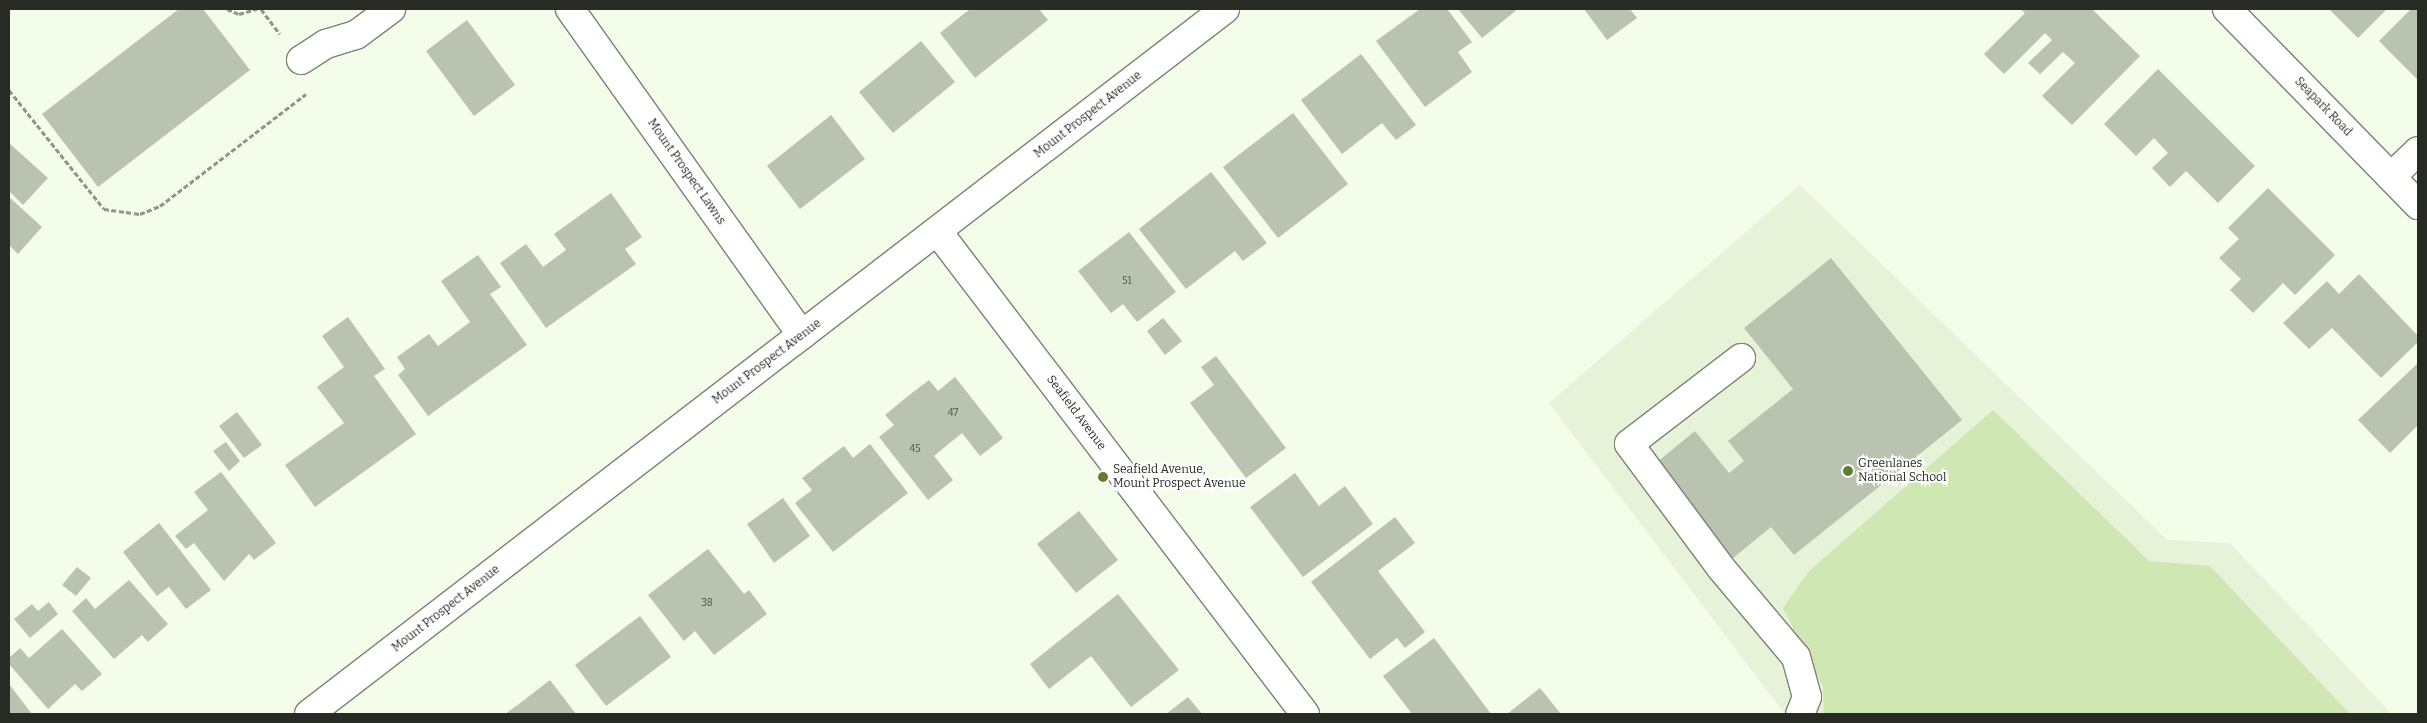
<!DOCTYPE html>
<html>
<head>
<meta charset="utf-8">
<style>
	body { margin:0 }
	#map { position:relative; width:2427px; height:723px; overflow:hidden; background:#f4fde9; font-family:Bitter,serif }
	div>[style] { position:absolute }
	.built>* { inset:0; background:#e7f3d8 }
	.green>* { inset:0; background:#cfe7b2 }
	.building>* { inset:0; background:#bac3b0 }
	.path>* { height:3px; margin-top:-1.5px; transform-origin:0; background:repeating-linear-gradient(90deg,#909789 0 5px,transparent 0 7.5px) }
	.roads { filter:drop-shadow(1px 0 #7b8472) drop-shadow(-1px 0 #7b8472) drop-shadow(0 1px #7b8472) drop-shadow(0 -1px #7b8472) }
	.minor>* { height:28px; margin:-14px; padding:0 14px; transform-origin:14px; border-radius:14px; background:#fff }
	.dots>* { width:14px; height:14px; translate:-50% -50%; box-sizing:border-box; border:2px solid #fff; border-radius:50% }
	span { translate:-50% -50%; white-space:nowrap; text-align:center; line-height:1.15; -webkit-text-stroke:4px #fff; paint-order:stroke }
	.number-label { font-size:10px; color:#4c5146 }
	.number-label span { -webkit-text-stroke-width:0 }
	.street-label { font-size:12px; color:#272b23 }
	.poi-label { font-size:12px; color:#272b23 }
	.left { translate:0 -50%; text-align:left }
	.frame { position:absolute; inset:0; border:10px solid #272b23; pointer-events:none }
</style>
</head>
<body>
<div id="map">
	<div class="built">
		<div style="clip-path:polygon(1800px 185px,2167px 540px,2230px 543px,2392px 714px,1785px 714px,1549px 403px)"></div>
	</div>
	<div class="green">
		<div style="clip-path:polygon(1993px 410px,2149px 561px,2210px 566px,2350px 714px,1824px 714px,1823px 687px,1783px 608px,1809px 571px)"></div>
	</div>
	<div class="building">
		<div style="clip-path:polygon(179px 9px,203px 9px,250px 70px,98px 187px,42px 114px)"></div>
		<div style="clip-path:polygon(970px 9px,1039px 9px,1048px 20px,975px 78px,940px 33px)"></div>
		<div style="clip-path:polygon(1420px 9px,1447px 9px,1472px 42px,1458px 52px,1472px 72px,1425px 107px,1376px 41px)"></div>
		<div style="clip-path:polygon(1458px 9px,1518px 9px,1482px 38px)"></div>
		<div style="clip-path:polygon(1584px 9px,1630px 9px,1637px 18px,1607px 40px)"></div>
		<div style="clip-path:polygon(2020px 9px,2092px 9px,2140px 56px,2072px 125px,2042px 96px,2075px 63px,2063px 52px,2040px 74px,2028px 63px,2052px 40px,2045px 33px,2004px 74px,1984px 54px,2025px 13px)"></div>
		<div style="clip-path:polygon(2329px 9px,2387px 9px,2358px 38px)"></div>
		<div style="clip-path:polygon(2411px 9px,2418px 9px,2418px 80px,2379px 41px)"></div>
		<div style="clip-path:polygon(467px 20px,515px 85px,474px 116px,426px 51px)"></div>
		<div style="clip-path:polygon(921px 41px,955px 82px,893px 133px,859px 92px)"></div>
		<div style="clip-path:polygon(1361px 54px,1416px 125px,1396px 140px,1382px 123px,1342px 154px,1301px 100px)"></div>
		<div style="clip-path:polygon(2158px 69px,2255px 166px,2218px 203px,2186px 171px,2170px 187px,2152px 168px,2168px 153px,2154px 138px,2136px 156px,2104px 124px)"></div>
		<div style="clip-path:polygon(1293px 113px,1348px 184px,1278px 238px,1223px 167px)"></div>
		<div style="clip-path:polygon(831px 115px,865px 159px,800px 209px,767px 166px)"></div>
		<div style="clip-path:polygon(9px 143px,48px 178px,23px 205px,9px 191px)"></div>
		<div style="clip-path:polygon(1211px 172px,1267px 243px,1243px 261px,1235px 251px,1186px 289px,1139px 229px)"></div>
		<div style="clip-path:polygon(2268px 188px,2335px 255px,2295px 295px,2283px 283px,2253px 313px,2230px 290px,2241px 279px,2219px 258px,2239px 239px,2228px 228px)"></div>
		<div style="clip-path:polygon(611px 193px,642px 237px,625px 249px,636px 264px,546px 328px,500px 263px,526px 244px,543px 267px,566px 250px,554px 234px)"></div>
		<div style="clip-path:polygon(9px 197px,42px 227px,18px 254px,9px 245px)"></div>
		<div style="clip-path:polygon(1129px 232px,1176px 292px,1137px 322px,1123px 304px,1111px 313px,1078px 271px)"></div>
		<div style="clip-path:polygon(478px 255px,501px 287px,490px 294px,527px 345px,428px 416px,398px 375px,405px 369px,397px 357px,429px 334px,438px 346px,470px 322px,441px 281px)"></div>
		<div style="clip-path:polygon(1831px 258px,1962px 420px,1794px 555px,1771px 527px,1732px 559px,1656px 463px,1695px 431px,1729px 473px,1744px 461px,1728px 441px,1793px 389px,1744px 328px)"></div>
		<div style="clip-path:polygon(2359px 274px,2418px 336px,2418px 342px,2381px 378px,2332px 328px,2309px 349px,2283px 323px,2327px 281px,2339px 294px)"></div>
		<div style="clip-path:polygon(348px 317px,385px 369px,374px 376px,416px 434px,315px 507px,285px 465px,344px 423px,317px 387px,344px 367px,322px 336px)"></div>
		<div style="clip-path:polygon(1163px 318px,1182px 341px,1165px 355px,1147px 331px)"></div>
		<div style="clip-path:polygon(1216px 356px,1286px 448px,1246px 478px,1190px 403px,1214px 385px,1201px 367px)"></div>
		<div style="clip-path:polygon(2418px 363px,2418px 425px,2390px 453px,2358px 420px)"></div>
		<div style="clip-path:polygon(955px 377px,1003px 438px,980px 456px,962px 433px,934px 456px,953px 480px,928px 500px,879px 437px,894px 425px,885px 415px,908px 396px,929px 380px,938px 391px)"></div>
		<div style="clip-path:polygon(237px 412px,262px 445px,244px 458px,219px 426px)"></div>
		<div style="clip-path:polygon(226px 442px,240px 461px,229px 471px,213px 451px)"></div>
		<div style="clip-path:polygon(870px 444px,908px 493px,833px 552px,795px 503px,812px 490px,802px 478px,844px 446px,853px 458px)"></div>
		<div style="clip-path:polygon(221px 472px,276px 543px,254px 560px,249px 554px,224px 581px,194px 543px,186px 549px,175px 536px,208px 510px,194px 492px)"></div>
		<div style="clip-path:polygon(1295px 473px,1319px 506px,1345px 486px,1373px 524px,1303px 577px,1250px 507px)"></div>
		<div style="clip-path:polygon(783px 498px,810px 536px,774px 563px,747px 524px)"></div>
		<div style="clip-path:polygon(1079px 511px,1118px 560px,1076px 593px,1037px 544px)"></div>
		<div style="clip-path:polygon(1395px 517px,1415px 543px,1378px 571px,1425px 632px,1405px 648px,1397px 638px,1370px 659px,1311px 582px)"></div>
		<div style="clip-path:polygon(159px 523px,211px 590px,186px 609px,169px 587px,157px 596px,123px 552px)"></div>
		<div style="clip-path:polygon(708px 549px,744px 594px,749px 590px,767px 614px,714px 655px,695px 631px,684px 641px,648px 595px)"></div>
		<div style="clip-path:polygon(77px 567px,91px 578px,76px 596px,62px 585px)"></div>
		<div style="clip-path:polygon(129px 580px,168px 624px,148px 642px,142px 635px,114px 659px,72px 611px,86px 598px,95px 609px)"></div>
		<div style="clip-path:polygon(1118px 594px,1179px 670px,1131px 707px,1091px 656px,1049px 689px,1030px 664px)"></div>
		<div style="clip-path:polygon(49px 602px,58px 614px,30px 638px,14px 619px,32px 604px,38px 611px)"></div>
		<div style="clip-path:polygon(640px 616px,671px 657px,606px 706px,575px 665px)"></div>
		<div style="clip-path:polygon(62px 629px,102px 674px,82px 691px,75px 684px,48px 709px,9px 664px,9px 658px,20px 648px,29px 658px)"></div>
		<div style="clip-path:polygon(1434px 638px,1462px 675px,1491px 714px,1412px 714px,1383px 676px)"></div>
		<div style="clip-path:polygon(550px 680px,576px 714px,505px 714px,519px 704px)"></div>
		<div style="clip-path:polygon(9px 684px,32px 714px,9px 714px)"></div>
		<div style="clip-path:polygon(1540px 688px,1561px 714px,1507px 714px)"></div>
		<div style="clip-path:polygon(1188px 697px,1202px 714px,1166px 714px)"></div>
	</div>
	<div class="path">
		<div style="left:227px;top:9px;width:13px;rotate:23deg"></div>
		<div style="left:239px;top:14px;width:19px;rotate:-16deg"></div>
		<div style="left:261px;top:9px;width:31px;rotate:53deg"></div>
		<div style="left:9px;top:90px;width:152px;rotate:51.4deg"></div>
		<div style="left:104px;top:209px;width:36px;rotate:8deg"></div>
		<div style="left:140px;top:214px;width:22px;rotate:-22deg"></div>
		<div style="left:160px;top:206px;width:184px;rotate:-37.5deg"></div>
	</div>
	<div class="roads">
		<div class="minor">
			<div style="left:570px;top:9px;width:400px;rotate:54.6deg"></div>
			<div style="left:2227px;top:9px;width:274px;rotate:45.7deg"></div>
			<div style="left:301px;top:60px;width:30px;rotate:-33deg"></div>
			<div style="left:326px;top:44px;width:31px;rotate:-17deg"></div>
			<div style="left:356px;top:35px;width:44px;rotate:-36.6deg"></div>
			<div style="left:2391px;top:177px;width:37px;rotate:-44deg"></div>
			<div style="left:938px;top:232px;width:606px;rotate:52.71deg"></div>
			<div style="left:1741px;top:358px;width:141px;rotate:142.5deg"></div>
			<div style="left:1629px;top:444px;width:154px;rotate:53.4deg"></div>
			<div style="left:1721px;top:568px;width:116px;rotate:49.9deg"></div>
			<div style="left:1796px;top:657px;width:41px;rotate:74.6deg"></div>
			<div style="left:1807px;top:697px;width:18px;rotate:112deg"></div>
			<div style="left:309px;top:714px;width:1156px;rotate:-37.58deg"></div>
		</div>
	</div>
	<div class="dots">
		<div style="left:1848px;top:471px;background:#607d32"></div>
		<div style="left:1103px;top:477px;background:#607d32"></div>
	</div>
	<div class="number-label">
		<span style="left:1127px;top:282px">51</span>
		<span style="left:953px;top:414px">47</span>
		<span style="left:915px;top:450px">45</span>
		<span style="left:707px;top:604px">38</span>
	</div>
	<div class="street-label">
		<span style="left:2323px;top:107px;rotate:46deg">Seapark Road</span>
		<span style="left:1088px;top:115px;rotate:-38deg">Mount Prospect Avenue</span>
		<span style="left:686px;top:172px;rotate:55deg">Mount Prospect Lawns</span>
		<span style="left:767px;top:362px;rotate:-37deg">Mount Prospect Avenue</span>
		<span style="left:1076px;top:413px;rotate:53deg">Seafield Avenue</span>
		<span style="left:446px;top:609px;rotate:-38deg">Mount Prospect Avenue</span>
	</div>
	<div class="poi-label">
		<span class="left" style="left:1858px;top:471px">Greenlanes<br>National School</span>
		<span class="left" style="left:1113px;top:477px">Seafield Avenue,<br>Mount Prospect Avenue</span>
	</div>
	<div class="frame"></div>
</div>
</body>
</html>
